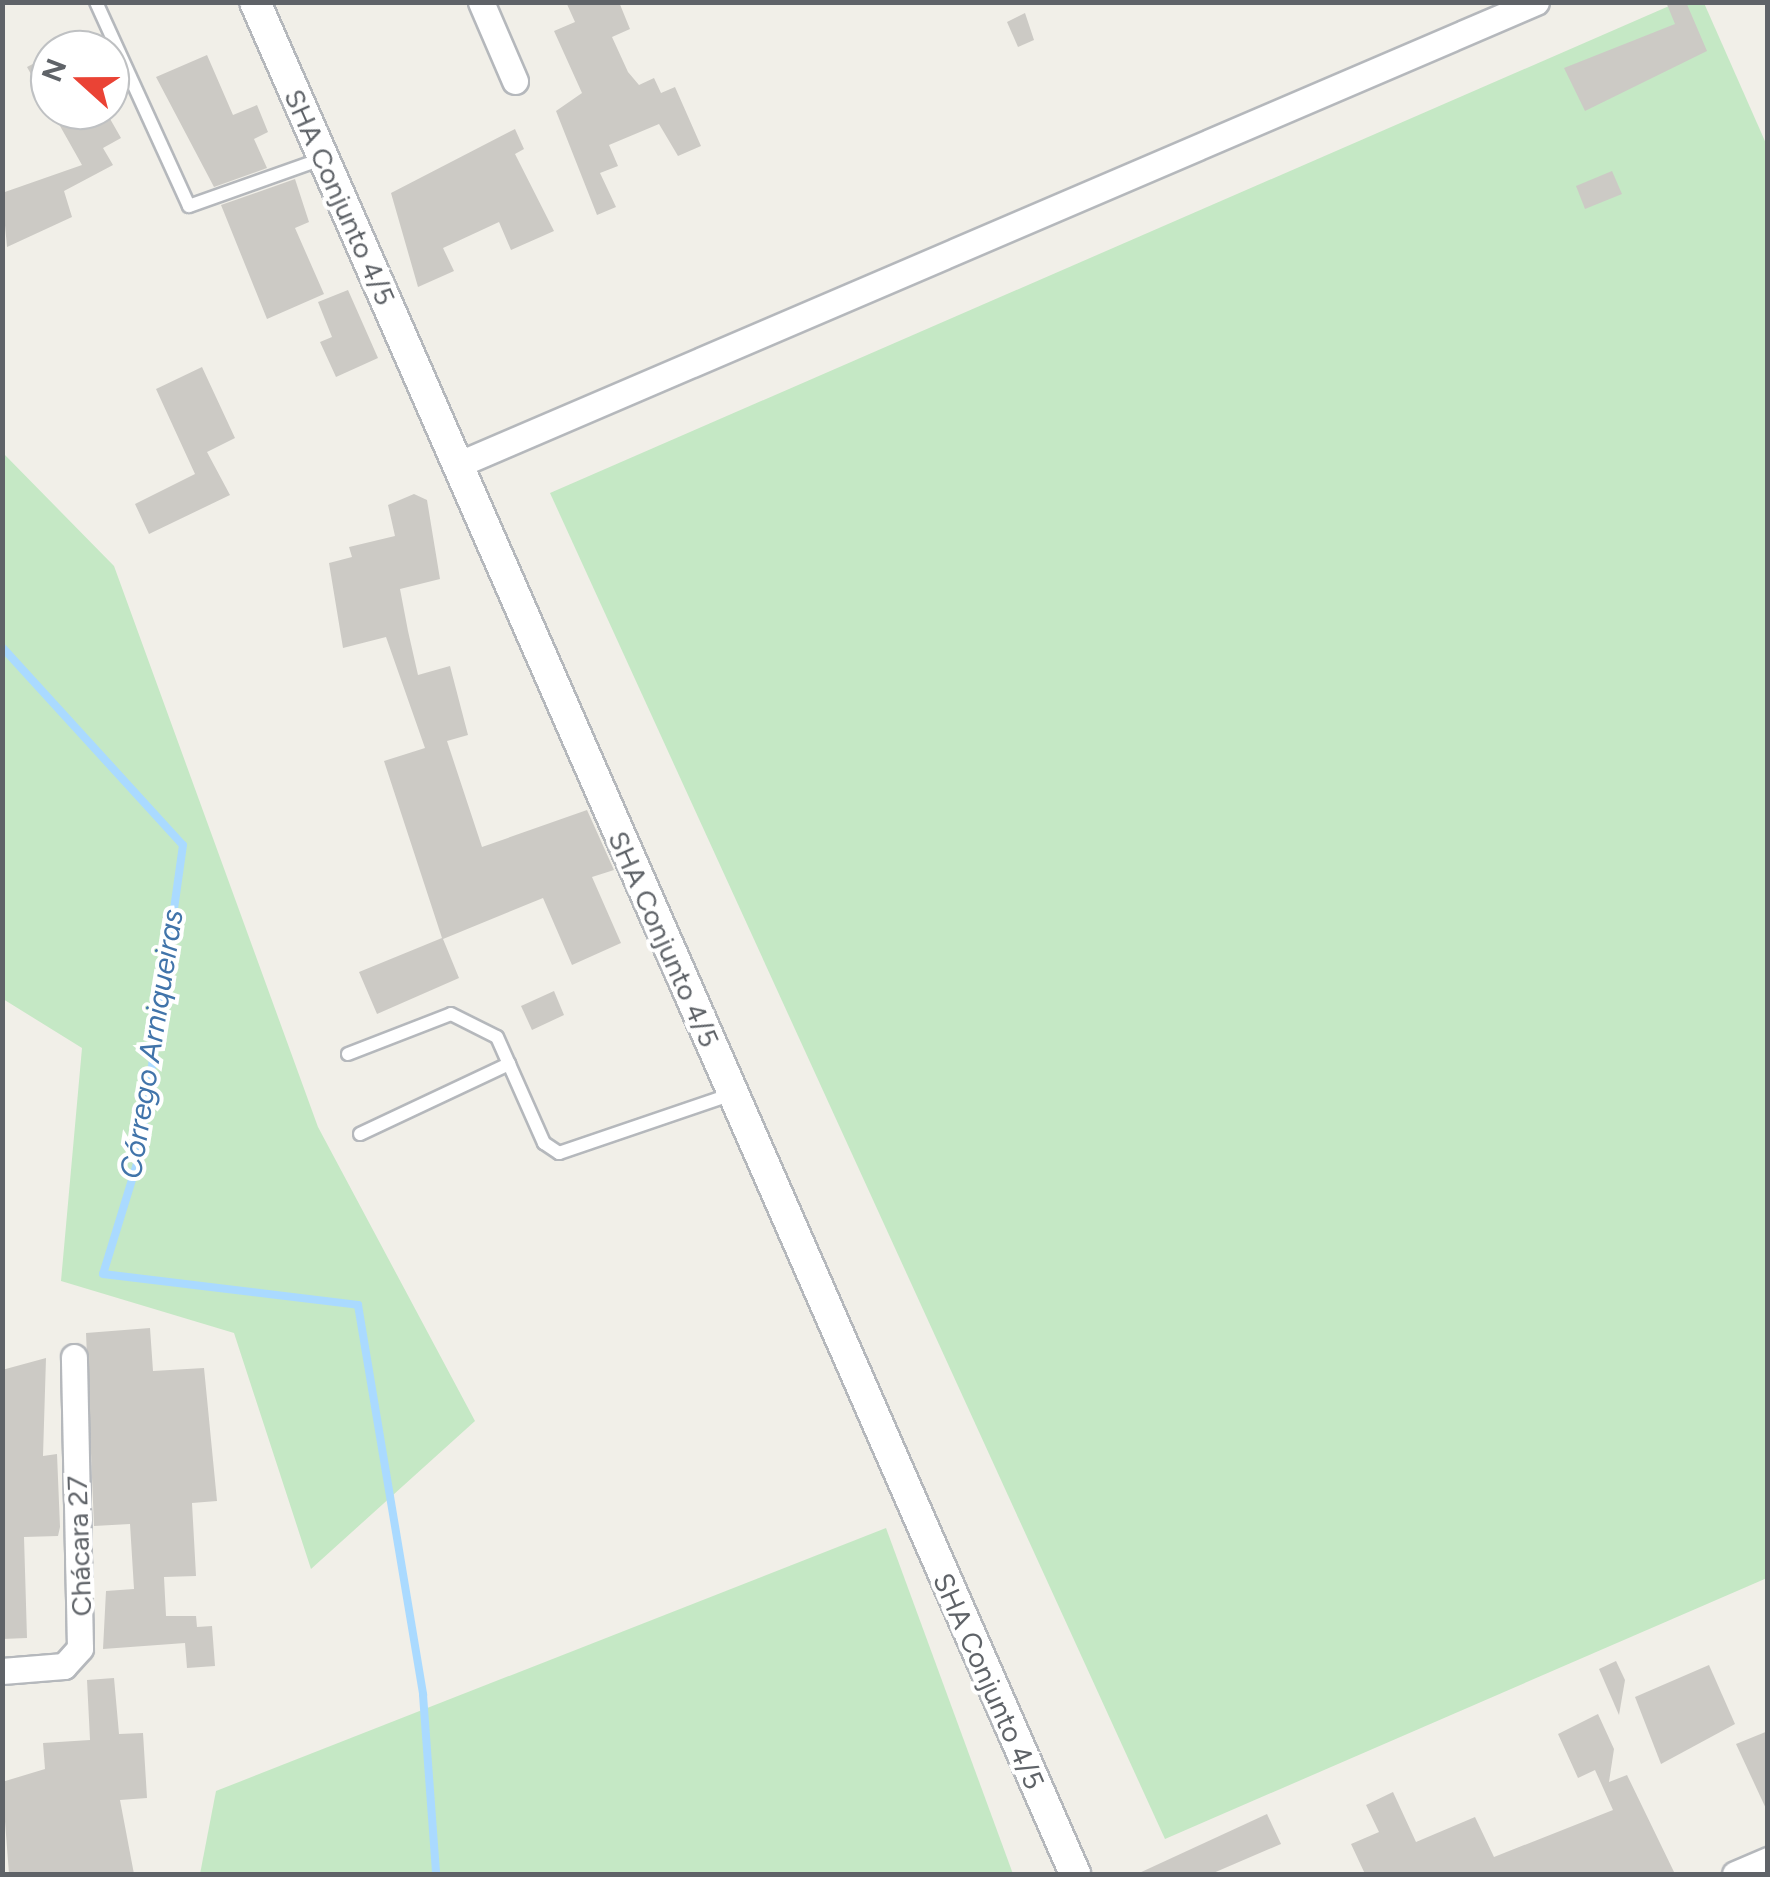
<!DOCTYPE html>
<html>
<head>
<meta charset="utf-8">
<style>
	body { margin:0 }
	#map { position:relative; width:1770px; height:1877px; overflow:hidden; background:#f1efe8; font-family:Figtree,sans-serif }
	div>[style] { position:absolute }
	.green>* { inset:0; background:#c5e8c5 }
	.stream>* { height:8px; margin:-4px; padding:0 4px; transform-origin:4px; border-radius:4px; background:#aadaff }
	.building>* { inset:0; background:#cccac5 }
	.roads { filter:drop-shadow(2px 0 #b5b8bc) drop-shadow(-2px 0 #b5b8bc) drop-shadow(0 2px #b5b8bc) drop-shadow(0 -2px #b5b8bc) }
	.service>* { height:12px; margin:-6px; padding:0 6px; transform-origin:6px; border-radius:6px; background:#fff }
	.minor>* { height:25px; margin:-12.5px; padding:0 12.5px; transform-origin:12.5px; border-radius:12.5px; background:#fff }
	.tertiary>* { height:30px; margin:-15px; padding:0 15px; transform-origin:15px; border-radius:15px; background:#fff }
	span { translate:-50% -50%; white-space:nowrap; text-align:center; line-height:1.15; -webkit-text-stroke:8px #fff; paint-order:stroke }
	.street-label { font-size:28px; color:#5f6368 }
	.water-label { font-size:30px; color:#4174aa; font-style:italic }
	.frame { position:absolute; inset:0; border:5px solid #5f6368; pointer-events:none }
	.north { position:absolute; left:30px; top:30px; width:100px; height:100px; box-sizing:border-box; background:#fff; border:2px solid #bfc1c3; border-radius:50%; rotate:291deg; font-size:28px; font-weight:700; line-height:40px; text-align:center; color:#5f6368 }
	.north::after { content:''; display:block; margin:auto; width:35px; height:45px; background:#ea4335; clip-path:polygon(50% 0,100% 100%,50% 72%,0 100%) }
</style>
</head>
<body>
<div id="map">
	<div class="green">
		<div style="clip-path:polygon(1676px 3px,1704px 3px,1768px 148px,1767px 1578px,1165px 1839px,550px 493px)"></div>
		<div style="clip-path:polygon(3px 453px,114px 566px,318px 1127px,475px 1421px,311px 1569px,234px 1333px,61px 1281px,82px 1048px,3px 999px)"></div>
		<div style="clip-path:polygon(886px 1528px,1013px 1874px,200px 1874px,216px 1791px)"></div>
	</div>
	<div class="stream">
		<div style="left:2px;top:647px;width:268px;rotate:47.6deg"></div>
		<div style="left:183px;top:845px;width:315px;rotate:98deg"></div>
		<div style="left:139px;top:1157px;width:122px;rotate:107.1deg"></div>
		<div style="left:103px;top:1274px;width:257px;rotate:6.9deg"></div>
		<div style="left:358px;top:1305px;width:395px;rotate:80.5deg"></div>
		<div style="left:423px;top:1695px;width:179px;rotate:85.8deg"></div>
	</div>
	<div class="building">
		<div style="clip-path:polygon(566px 2px,619px 2px,630px 29px,612px 37px,628px 72px,639px 85px,654px 78px,661px 93px,675px 87px,701px 146px,678px 156px,659px 124px,609px 145px,618px 166px,600px 173px,616px 207px,597px 215px,556px 111px,582px 93px,554px 31px,575px 22px)"></div>
		<div style="clip-path:polygon(1666px 2px,1686px 2px,1707px 51px,1585px 111px,1564px 68px,1675px 24px)"></div>
		<div style="clip-path:polygon(1025px 13px,1034px 40px,1018px 47px,1007px 22px)"></div>
		<div style="clip-path:polygon(50px 55px,50px 108px,27px 67px)"></div>
		<div style="clip-path:polygon(207px 55px,233px 115px,257px 105px,268px 132px,254px 139px,267px 168px,214px 187px,156px 77px)"></div>
		<div style="clip-path:polygon(51px 110px,105px 110px,121px 138px,103px 148px,113px 165px,64px 191px,72px 217px,7px 247px,2px 193px,82px 165px)"></div>
		<div style="clip-path:polygon(515px 129px,524px 149px,515px 154px,554px 231px,511px 250px,499px 222px,443px 248px,454px 271px,418px 287px,391px 193px)"></div>
		<div style="clip-path:polygon(1612px 171px,1622px 194px,1585px 209px,1576px 186px)"></div>
		<div style="clip-path:polygon(295px 179px,309px 222px,295px 228px,324px 294px,267px 319px,221px 205px)"></div>
		<div style="clip-path:polygon(348px 290px,378px 358px,336px 377px,320px 342px,332px 337px,318px 302px)"></div>
		<div style="clip-path:polygon(202px 367px,235px 438px,207px 452px,230px 495px,149px 534px,135px 504px,195px 474px,156px 389px)"></div>
		<div style="clip-path:polygon(414px 494px,427px 500px,440px 579px,400px 589px,408px 631px,418px 675px,450px 666px,468px 735px,447px 741px,482px 847px,587px 810px,614px 870px,592px 877px,621px 943px,572px 965px,543px 898px,443px 939px,459px 978px,377px 1014px,359px 972px,442px 938px,384px 761px,425px 748px,386px 637px,343px 648px,329px 563px,352px 557px,349px 547px,395px 536px,388px 505px)"></div>
		<div style="clip-path:polygon(554px 991px,564px 1015px,532px 1030px,521px 1006px)"></div>
		<div style="clip-path:polygon(150px 1328px,153px 1371px,204px 1368px,217px 1501px,192px 1503px,196px 1576px,164px 1577px,166px 1616px,196px 1616px,197px 1627px,212px 1626px,215px 1666px,187px 1668px,185px 1643px,103px 1649px,106px 1591px,134px 1589px,130px 1524px,94px 1526px,86px 1333px)"></div>
		<div style="clip-path:polygon(46px 1358px,43px 1456px,57px 1454px,60px 1527px,58px 1536px,24px 1537px,27px 1638px,2px 1639px,2px 1370px)"></div>
		<div style="clip-path:polygon(1616px 1661px,1625px 1680px,1619px 1715px,1599px 1669px)"></div>
		<div style="clip-path:polygon(1709px 1665px,1735px 1724px,1661px 1764px,1635px 1697px)"></div>
		<div style="clip-path:polygon(114px 1678px,119px 1734px,143px 1733px,147px 1798px,120px 1800px,134px 1874px,9px 1874px,2px 1782px,45px 1769px,43px 1743px,90px 1740px,87px 1680px)"></div>
		<div style="clip-path:polygon(1598px 1714px,1614px 1749px,1609px 1782px,1627px 1775px,1675px 1874px,1365px 1874px,1351px 1844px,1379px 1832px,1366px 1805px,1393px 1792px,1416px 1842px,1475px 1817px,1494px 1857px,1613px 1810px,1595px 1770px,1578px 1778px,1558px 1734px)"></div>
		<div style="clip-path:polygon(1768px 1731px,1768px 1813px,1736px 1744px)"></div>
		<div style="clip-path:polygon(1267px 1814px,1281px 1844px,1211px 1874px,1137px 1874px)"></div>
	</div>
	<div class="roads">
		<div class="service">
			<div style="left:96px;top:2px;width:224px;rotate:65.5deg"></div>
			<div style="left:189px;top:206px;width:141px;rotate:-19.5deg"></div>
			<div style="left:348px;top:1054px;width:110px;rotate:-21.2deg"></div>
			<div style="left:451px;top:1014px;width:51px;rotate:26.6deg"></div>
			<div style="left:497px;top:1037px;width:116px;rotate:66.1deg"></div>
			<div style="left:544px;top:1143px;width:18px;rotate:34deg"></div>
			<div style="left:559px;top:1153px;width:183px;rotate:-18.8deg"></div>
			<div style="left:360px;top:1134px;width:165px;rotate:-25.2deg"></div>
		</div>
		<div class="minor">
			<div style="left:481px;top:2px;width:86px;rotate:66.7deg"></div>
			<div style="left:457px;top:465px;width:1174px;rotate:-23.22deg"></div>
			<div style="left:2px;top:1671px;width:62px;rotate:-4.6deg"></div>
			<div style="left:64px;top:1666px;width:24px;rotate:-48deg"></div>
			<div style="left:80px;top:1648px;width:291px;rotate:-91.2deg"></div>
			<div style="left:1735px;top:1874px;width:36px;rotate:-23deg"></div>
		</div>
		<div class="tertiary">
			<div style="left:255px;top:2px;width:2044px;rotate:66.34deg"></div>
		</div>
	</div>
	<div class="street-label">
		<span style="left:340px;top:197px;rotate:66deg">SHA Conjunto 4/5</span>
		<span style="left:664px;top:939px;rotate:66deg">SHA Conjunto 4/5</span>
		<span style="left:79px;top:1546px;rotate:-92deg">Chácara 27</span>
		<span style="left:989px;top:1681px;rotate:66deg">SHA Conjunto 4/5</span>
	</div>
	<div class="water-label">
		<span style="left:152px;top:1044px;rotate:-81deg">Córrego Arniqueiras</span>
	</div>
	<div class="frame"></div>
	<div class="north">N</div>
</div>
</body>
</html>
